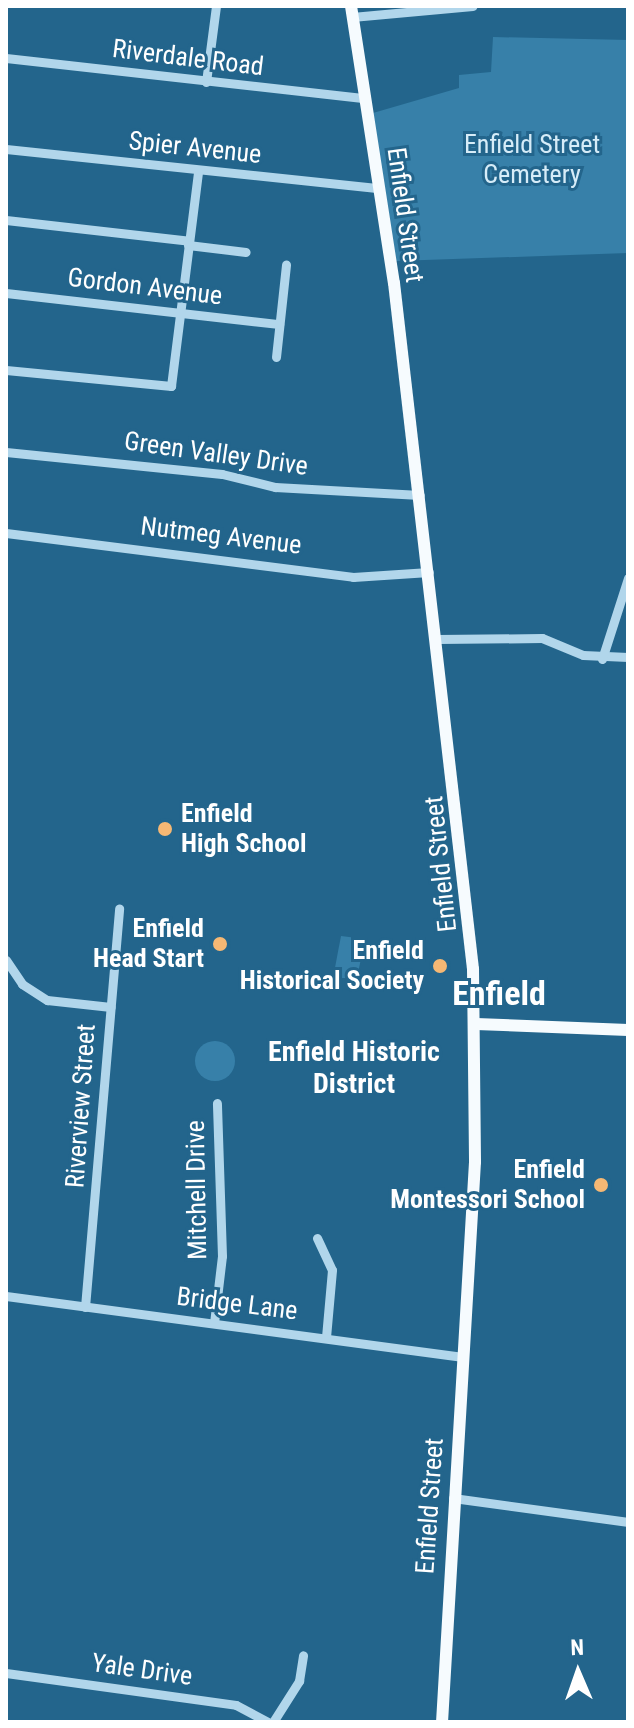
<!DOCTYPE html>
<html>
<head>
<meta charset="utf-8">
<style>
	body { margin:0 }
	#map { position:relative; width:634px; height:1728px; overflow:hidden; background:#23658c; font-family:"Roboto Condensed",sans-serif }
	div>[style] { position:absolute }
	.green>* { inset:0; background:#3780a9 }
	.round { border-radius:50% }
	.minor>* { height:9px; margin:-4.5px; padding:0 4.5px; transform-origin:4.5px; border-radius:4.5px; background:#b1d6eb }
	.major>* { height:12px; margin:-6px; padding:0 6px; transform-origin:6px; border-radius:6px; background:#f6fbfe }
	.dots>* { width:22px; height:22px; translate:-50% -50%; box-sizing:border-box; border:4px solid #23658c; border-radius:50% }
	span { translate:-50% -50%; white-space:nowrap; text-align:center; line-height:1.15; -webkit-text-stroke:6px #23658c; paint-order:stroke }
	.street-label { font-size:26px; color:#fff }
	.park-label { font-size:26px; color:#d6ecf8 }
	.poi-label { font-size:26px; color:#fff; font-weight:700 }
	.left { translate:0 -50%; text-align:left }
	.right { translate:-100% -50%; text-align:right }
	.neighbourhood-label { font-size:28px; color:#fff; font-weight:700 }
	.district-label { font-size:34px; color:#fff; font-weight:700 }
	.frame { position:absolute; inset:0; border:8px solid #fff; pointer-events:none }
	.north { position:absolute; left:538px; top:1632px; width:80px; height:80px; -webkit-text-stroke:6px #23658c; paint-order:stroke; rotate:358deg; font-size:22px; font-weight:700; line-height:32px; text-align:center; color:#fff }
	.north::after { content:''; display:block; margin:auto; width:28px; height:36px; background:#fff; clip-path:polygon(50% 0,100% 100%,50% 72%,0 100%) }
</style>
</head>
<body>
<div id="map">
	<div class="green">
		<div style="clip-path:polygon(493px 37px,628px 40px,628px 253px,396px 261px,373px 113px,459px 88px,459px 75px,491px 72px)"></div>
		<div style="clip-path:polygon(341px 936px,365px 939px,357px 978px,333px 978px)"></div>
		<div class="round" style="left:195px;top:1041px;width:40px;height:40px"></div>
	</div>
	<div class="minor">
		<div style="left:352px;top:17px;width:121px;rotate:-5.2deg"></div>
		<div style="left:6px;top:58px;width:361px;rotate:6.4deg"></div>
		<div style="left:206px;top:82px;width:77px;rotate:-82.5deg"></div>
		<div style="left:6px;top:149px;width:375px;rotate:6deg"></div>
		<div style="left:6px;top:220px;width:184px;rotate:6.5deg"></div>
		<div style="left:188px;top:245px;width:58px;rotate:6.9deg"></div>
		<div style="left:6px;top:293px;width:275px;rotate:6.5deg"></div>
		<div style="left:276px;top:357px;width:93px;rotate:-83.8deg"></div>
		<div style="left:6px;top:370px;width:166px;rotate:5.5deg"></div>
		<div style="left:171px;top:386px;width:216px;rotate:-82.8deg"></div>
		<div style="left:6px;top:452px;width:217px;rotate:5.8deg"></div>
		<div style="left:222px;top:474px;width:55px;rotate:13.8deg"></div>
		<div style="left:275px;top:487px;width:145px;rotate:3.2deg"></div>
		<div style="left:6px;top:533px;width:350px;rotate:7.2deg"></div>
		<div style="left:353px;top:577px;width:76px;rotate:-3.8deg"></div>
		<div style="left:437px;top:639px;width:105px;rotate:-0.5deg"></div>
		<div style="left:542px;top:638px;width:44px;rotate:22.5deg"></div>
		<div style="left:583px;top:655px;width:45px;rotate:2.5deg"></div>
		<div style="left:602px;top:659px;width:85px;rotate:-72.2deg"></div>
		<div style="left:6px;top:960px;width:29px;rotate:56deg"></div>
		<div style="left:22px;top:984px;width:30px;rotate:33deg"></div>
		<div style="left:47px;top:1000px;width:64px;rotate:6.2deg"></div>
		<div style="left:317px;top:1238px;width:35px;rotate:65deg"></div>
		<div style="left:332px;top:1270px;width:67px;rotate:95.1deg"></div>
		<div style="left:6px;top:1296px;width:461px;rotate:7.6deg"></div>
		<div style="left:85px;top:1307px;width:400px;rotate:-85.1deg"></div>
		<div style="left:214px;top:1323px;width:67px;rotate:-83.2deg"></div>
		<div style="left:222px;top:1256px;width:153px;rotate:-91.9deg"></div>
		<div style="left:453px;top:1498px;width:177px;rotate:7.8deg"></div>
		<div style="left:6px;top:1673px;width:232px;rotate:7.9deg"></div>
		<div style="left:236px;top:1705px;width:36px;rotate:28deg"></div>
		<div style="left:273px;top:1722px;width:49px;rotate:-57.6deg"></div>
		<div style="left:299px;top:1681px;width:26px;rotate:-81deg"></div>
	</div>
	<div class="major">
		<div style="left:351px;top:6px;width:280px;rotate:81.2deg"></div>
		<div style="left:394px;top:283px;width:691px;rotate:83.43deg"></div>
		<div style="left:473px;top:969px;width:193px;rotate:89.4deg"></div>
		<div style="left:475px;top:1162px;width:561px;rotate:93.37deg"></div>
		<div style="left:476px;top:1024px;width:152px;rotate:2.3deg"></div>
	</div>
	<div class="dots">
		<div style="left:165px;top:829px;background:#f6b874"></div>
		<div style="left:220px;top:944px;background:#f6b874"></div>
		<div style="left:440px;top:966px;background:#f6b874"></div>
		<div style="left:601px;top:1185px;background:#f6b874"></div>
	</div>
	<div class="street-label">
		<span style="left:188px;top:58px;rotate:7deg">Riverdale Road</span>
		<span style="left:195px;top:148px;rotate:6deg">Spier Avenue</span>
		<span style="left:405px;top:215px;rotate:82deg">Enfield Street</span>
		<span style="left:145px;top:287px;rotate:7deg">Gordon Avenue</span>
		<span style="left:216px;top:454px;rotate:8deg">Green Valley Drive</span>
		<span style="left:221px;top:536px;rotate:7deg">Nutmeg Avenue</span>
		<span style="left:441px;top:864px;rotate:-96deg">Enfield Street</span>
		<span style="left:81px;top:1106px;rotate:-86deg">Riverview Street</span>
		<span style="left:197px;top:1190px;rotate:-91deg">Mitchell Drive</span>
		<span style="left:237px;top:1304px;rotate:7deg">Bridge Lane</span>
		<span style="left:430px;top:1506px;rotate:-86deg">Enfield Street</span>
		<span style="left:142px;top:1670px;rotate:8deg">Yale Drive</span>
	</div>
	<div class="park-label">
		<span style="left:532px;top:160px">Enfield Street<br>Cemetery</span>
	</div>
	<div class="poi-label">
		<span class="left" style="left:181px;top:829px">Enfield<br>High School</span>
		<span class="right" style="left:204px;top:944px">Enfield<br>Head Start</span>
		<span class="right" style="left:424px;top:966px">Enfield<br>Historical Society</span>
		<span class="right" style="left:585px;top:1185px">Enfield<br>Montessori School</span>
	</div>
	<div class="neighbourhood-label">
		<span style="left:354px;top:1068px">Enfield Historic<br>District</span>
	</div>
	<div class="district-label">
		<span style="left:499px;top:994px">Enfield</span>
	</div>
	<div class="frame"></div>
	<div class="north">N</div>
</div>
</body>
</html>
